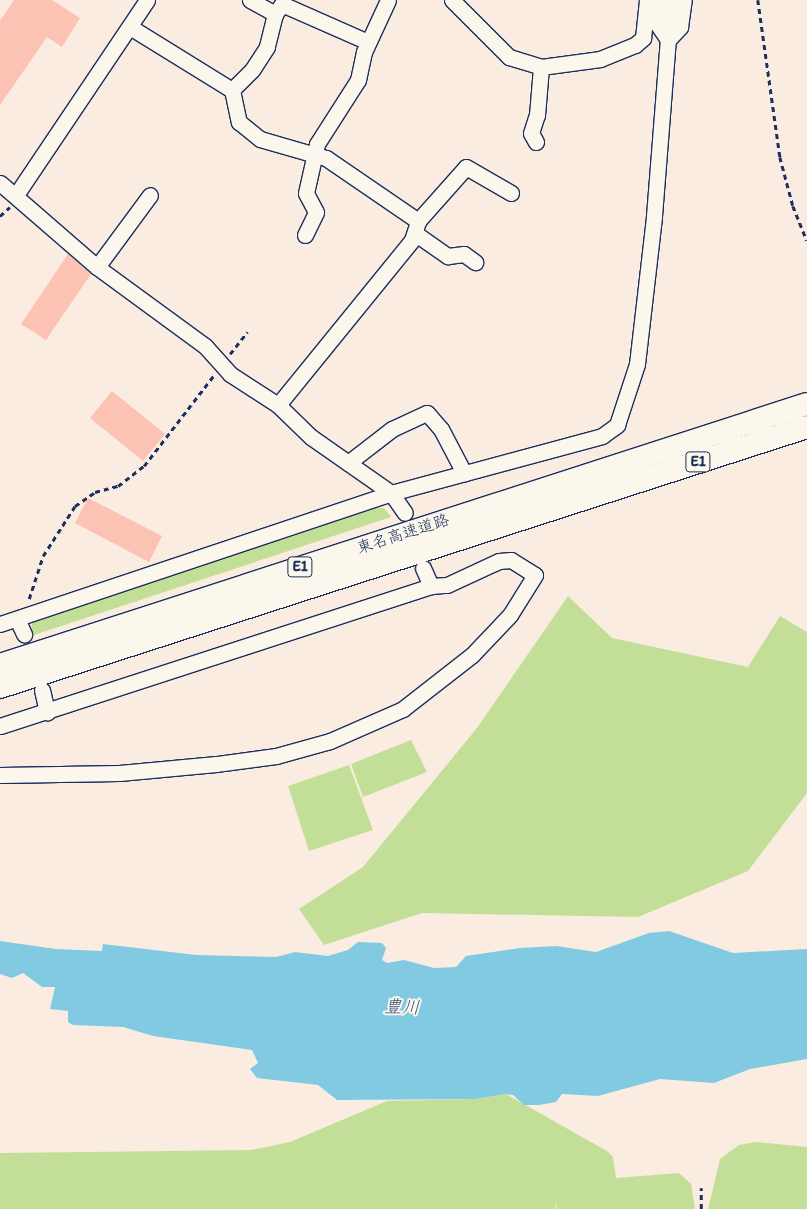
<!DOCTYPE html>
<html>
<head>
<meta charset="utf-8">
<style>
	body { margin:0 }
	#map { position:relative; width:807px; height:1209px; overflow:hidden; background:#fbece1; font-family:Itim,"Klee One",sans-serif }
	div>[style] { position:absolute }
	.green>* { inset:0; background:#c3df97 }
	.water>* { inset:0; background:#81cae1 }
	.building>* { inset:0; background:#fcc2b4 }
	.path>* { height:2.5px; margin-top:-1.25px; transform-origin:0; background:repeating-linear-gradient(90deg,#1b2f5e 0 5px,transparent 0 9px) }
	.roads { filter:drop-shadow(1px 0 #1b2f5e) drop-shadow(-1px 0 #1b2f5e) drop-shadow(0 1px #1b2f5e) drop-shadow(0 -1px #1b2f5e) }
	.minor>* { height:15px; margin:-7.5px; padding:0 7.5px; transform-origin:7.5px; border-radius:7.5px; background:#fbf7ec }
	.highway>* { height:22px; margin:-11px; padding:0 11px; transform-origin:11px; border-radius:11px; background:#fbf7ec }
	span { translate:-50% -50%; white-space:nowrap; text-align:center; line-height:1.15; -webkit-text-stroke:4px #fbf7ec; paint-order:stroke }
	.shield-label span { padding:1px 4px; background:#fbf7ec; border:1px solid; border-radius:4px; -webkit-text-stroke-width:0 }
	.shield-label { font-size:15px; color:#1b2f5e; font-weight:700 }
	.street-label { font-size:16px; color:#1b2f5e }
	.water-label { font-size:18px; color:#34567f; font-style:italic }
</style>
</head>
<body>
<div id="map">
	<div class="green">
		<div style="clip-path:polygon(370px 508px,384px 508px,391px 517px,31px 636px,32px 622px)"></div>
		<div style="clip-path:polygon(568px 596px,612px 638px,748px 667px,780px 616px,807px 632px,807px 793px,748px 871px,638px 917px,422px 913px,324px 945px,299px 909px,363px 867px,477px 728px)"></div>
		<div style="clip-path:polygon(411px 740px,427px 772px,363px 797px,351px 764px)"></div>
		<div style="clip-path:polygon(349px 765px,373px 830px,309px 851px,288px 786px)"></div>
		<div style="clip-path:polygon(506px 1094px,607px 1151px,613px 1157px,616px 1178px,679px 1173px,691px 1184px,695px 1209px,556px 1209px,557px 1198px,555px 1209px,0 1209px,0 1153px,251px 1150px,290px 1142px,387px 1101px,476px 1099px)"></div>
		<div style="clip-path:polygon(756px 1142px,807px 1147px,807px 1209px,708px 1209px,720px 1159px,739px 1145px)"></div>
	</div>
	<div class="water">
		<div style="clip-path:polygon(669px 931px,733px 953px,807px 949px,807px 1059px,750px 1069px,714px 1083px,660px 1079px,598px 1096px,562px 1094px,556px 1102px,539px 1105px,524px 1105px,513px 1095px,506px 1094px,476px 1099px,337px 1100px,318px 1085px,257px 1078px,250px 1069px,258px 1063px,252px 1050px,153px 1036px,123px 1027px,73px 1025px,68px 1022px,68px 1011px,50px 1009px,55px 987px,42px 987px,23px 973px,12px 978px,0 974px,0 941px,56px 949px,102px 951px,103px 944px,196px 955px,276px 957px,295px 952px,328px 956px,348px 950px,358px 942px,382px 943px,386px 948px,382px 960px,387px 963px,404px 960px,434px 968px,456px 967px,466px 956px,520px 948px,556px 946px,596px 952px,649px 933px)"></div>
	</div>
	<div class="building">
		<div style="clip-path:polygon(14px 0,52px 0,80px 18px,62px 47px,47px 37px,0 105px,0 21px)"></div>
		<div style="clip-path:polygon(68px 254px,91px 274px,46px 340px,21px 324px)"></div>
		<div style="clip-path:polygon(112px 391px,165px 434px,143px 461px,90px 418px)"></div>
		<div style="clip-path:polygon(88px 498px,162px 536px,149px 562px,75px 523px)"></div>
	</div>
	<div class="path">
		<div style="left:758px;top:0;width:159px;rotate:82deg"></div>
		<div style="left:780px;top:157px;width:51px;rotate:75.1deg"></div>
		<div style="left:793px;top:206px;width:37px;rotate:68deg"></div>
		<div style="left:0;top:216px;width:13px;rotate:-42deg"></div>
		<div style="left:230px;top:354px;width:28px;rotate:-52deg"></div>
		<div style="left:29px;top:599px;width:45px;rotate:-72deg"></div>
		<div style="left:43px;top:556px;width:59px;rotate:-57.4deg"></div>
		<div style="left:75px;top:506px;width:24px;rotate:-35deg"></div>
		<div style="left:95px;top:492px;width:24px;rotate:-15deg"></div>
		<div style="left:118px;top:486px;width:33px;rotate:-38deg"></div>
		<div style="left:144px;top:466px;width:115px;rotate:-52.4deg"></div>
		<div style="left:701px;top:1209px;width:21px;rotate:-90deg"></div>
	</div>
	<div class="roads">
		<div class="minor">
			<div style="left:250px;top:0;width:29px;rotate:29deg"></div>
			<div style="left:452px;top:0;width:81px;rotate:45deg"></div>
			<div style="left:509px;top:57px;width:34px;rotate:17deg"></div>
			<div style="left:541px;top:67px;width:60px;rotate:-7.7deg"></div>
			<div style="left:600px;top:59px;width:38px;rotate:-22deg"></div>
			<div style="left:635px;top:45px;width:11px;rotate:-41deg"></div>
			<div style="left:643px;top:38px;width:38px;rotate:-84deg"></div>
			<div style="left:659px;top:0;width:25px;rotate:92deg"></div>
			<div style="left:658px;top:25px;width:18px;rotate:56deg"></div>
			<div style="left:668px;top:40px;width:18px;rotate:-47deg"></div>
			<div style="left:680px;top:27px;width:27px;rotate:-82deg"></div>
			<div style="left:130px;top:27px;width:120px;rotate:31.7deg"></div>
			<div style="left:368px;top:42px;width:94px;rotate:-156.2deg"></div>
			<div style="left:282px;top:4px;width:12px;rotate:125deg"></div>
			<div style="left:275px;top:14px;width:34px;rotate:104deg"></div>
			<div style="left:267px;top:47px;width:27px;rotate:123deg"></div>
			<div style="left:252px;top:70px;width:28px;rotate:135deg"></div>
			<div style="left:232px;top:90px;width:33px;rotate:78deg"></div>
			<div style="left:239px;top:122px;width:27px;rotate:39deg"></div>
			<div style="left:260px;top:139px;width:69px;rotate:16.1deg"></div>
			<div style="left:326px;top:158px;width:112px;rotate:34.4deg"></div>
			<div style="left:536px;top:142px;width:10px;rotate:-119deg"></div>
			<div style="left:531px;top:133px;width:19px;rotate:-72deg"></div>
			<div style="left:537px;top:115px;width:48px;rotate:-85.2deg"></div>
			<div style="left:0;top:183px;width:128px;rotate:40.9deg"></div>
			<div style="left:97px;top:267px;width:134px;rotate:36.2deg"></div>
			<div style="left:205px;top:346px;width:38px;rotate:48deg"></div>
			<div style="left:230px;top:374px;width:57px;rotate:32.9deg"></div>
			<div style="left:278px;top:405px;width:46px;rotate:44.1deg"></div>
			<div style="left:311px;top:437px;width:98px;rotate:35deg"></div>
			<div style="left:391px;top:493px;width:24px;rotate:55deg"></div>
			<div style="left:16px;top:195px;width:235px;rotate:-56.1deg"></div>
			<div style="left:416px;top:234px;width:39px;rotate:35deg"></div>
			<div style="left:448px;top:256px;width:16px;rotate:-7deg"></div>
			<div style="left:464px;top:254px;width:14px;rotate:36deg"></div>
			<div style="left:305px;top:235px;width:25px;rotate:-64deg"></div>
			<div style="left:316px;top:212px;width:21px;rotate:-118deg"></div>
			<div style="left:306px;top:193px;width:50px;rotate:-77.3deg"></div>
			<div style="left:317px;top:144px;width:76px;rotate:-57.4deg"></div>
			<div style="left:358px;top:80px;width:29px;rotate:-78deg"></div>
			<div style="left:364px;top:52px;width:57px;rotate:-65.2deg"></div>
			<div style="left:97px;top:267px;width:89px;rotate:-53.6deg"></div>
			<div style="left:278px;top:405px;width:213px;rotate:-50.9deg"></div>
			<div style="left:412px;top:240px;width:20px;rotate:-72deg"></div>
			<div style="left:418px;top:221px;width:72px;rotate:-48.4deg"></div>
			<div style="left:466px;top:167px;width:52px;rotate:30deg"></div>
			<div style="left:348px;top:463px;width:56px;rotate:-37.7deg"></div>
			<div style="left:392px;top:429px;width:38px;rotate:-25deg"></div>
			<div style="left:427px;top:413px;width:21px;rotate:49deg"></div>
			<div style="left:441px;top:429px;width:50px;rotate:62.4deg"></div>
			<div style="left:423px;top:568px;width:20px;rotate:66deg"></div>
			<div style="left:17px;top:619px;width:17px;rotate:65deg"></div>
			<div style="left:0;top:624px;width:412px;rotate:-18.5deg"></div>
			<div style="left:391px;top:493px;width:219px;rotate:-15.1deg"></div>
			<div style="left:602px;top:436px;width:19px;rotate:-36deg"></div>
			<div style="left:617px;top:425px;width:64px;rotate:-71.8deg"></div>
			<div style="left:637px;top:364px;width:149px;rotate:-83.4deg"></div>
			<div style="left:654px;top:216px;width:217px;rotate:-85.5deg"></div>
			<div style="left:42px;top:690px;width:23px;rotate:77deg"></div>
			<div style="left:0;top:726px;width:453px;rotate:-18deg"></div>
			<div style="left:431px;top:586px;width:16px;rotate:-4deg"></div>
			<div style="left:447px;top:585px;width:57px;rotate:-24.8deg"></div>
			<div style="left:499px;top:561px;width:12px;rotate:-5deg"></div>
			<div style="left:511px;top:560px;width:28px;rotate:32deg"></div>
			<div style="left:535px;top:575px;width:47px;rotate:122deg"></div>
			<div style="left:510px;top:615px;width:55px;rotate:133.5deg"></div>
			<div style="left:472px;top:655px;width:88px;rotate:142deg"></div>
			<div style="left:403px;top:709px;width:80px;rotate:156.3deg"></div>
			<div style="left:330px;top:741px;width:56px;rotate:164.5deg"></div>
			<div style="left:276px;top:756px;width:61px;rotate:172.4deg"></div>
			<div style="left:216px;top:764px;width:97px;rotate:174.7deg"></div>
			<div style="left:119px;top:773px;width:119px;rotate:179deg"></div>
		</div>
		<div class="highway">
			<div style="left:0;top:665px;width:848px;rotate:-17.92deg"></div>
			<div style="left:0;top:687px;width:848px;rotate:-17.86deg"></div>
		</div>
	</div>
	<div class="shield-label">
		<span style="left:698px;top:462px">E1</span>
		<span style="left:300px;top:567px">E1</span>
	</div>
	<div class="street-label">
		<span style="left:403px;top:534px;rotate:-18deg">東名高速道路</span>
	</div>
	<div class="water-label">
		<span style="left:402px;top:1007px;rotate:2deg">豊川</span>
	</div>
</div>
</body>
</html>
